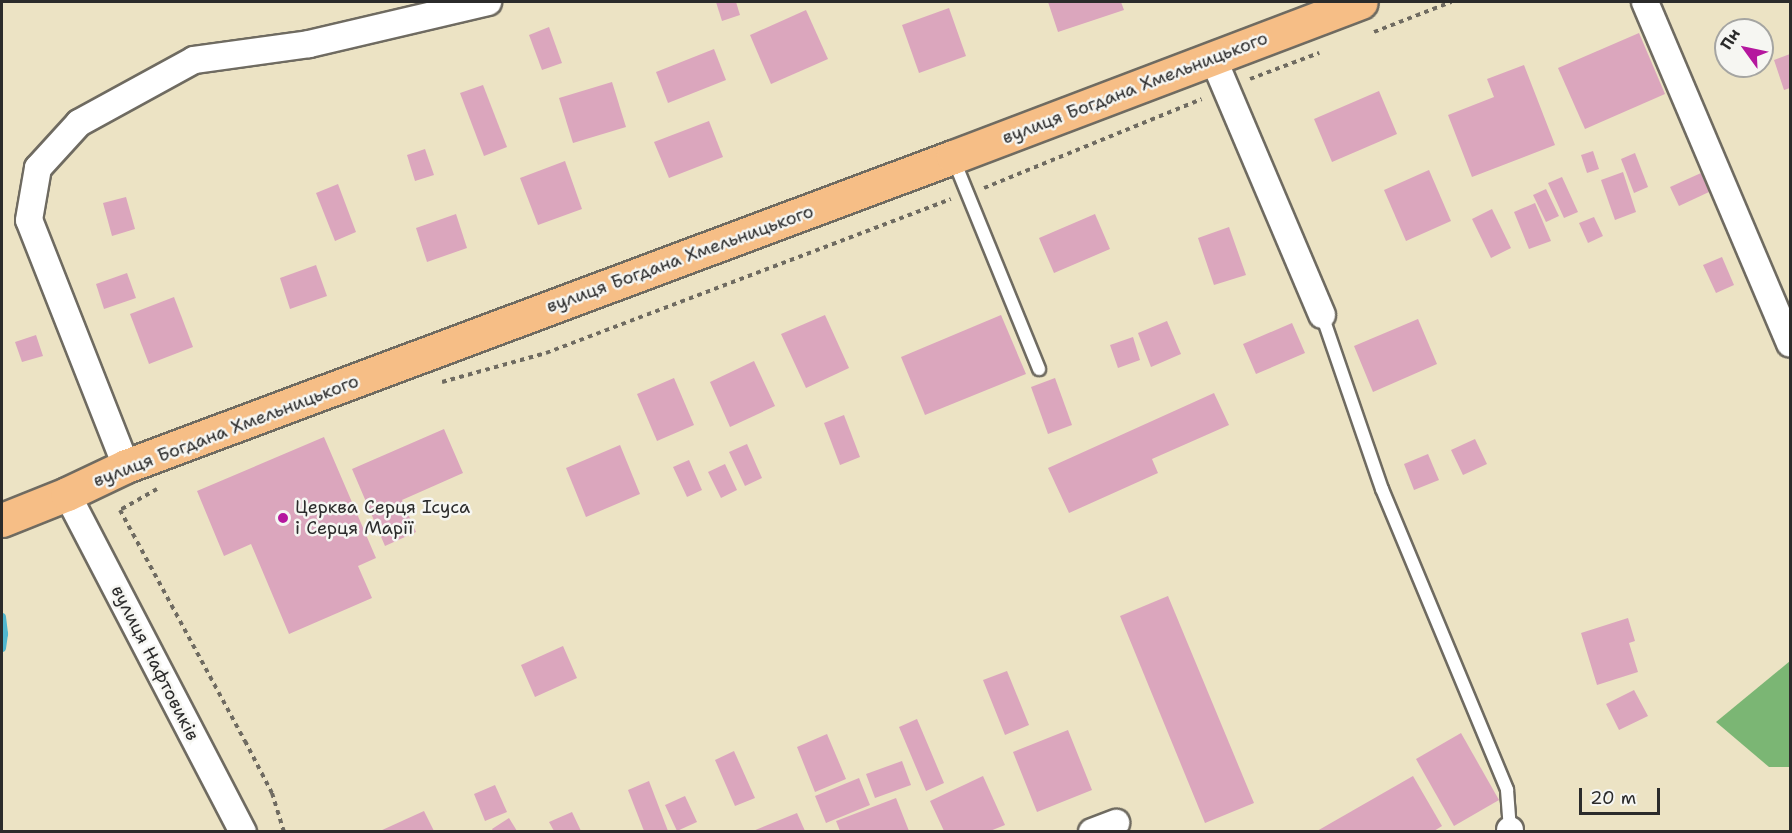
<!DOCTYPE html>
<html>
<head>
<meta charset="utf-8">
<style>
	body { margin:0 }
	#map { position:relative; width:1792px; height:833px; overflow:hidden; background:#ece3c4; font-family:"Shantell Sans",sans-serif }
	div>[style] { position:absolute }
	.forest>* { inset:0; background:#7bb674 }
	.stream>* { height:8px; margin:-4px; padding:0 4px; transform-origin:4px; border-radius:4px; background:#51b7cf }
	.building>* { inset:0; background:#dba6bd }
	.path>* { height:4px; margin-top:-2px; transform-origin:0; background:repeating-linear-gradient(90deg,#6f6b61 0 4.5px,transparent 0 9px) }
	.roads { filter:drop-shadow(2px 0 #6f6b61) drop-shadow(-2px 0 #6f6b61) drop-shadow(0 2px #6f6b61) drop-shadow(0 -2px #6f6b61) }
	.service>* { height:12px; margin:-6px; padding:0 6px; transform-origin:6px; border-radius:6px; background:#fff }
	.minor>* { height:26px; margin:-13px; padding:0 13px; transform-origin:13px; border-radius:13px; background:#fff }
	.primary>* { height:33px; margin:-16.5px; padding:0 16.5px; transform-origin:16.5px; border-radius:16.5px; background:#f6be86 }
	.dots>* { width:16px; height:16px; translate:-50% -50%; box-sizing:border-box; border:3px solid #f6f6f2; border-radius:50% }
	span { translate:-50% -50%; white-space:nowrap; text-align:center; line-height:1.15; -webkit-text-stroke:5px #f6f6f2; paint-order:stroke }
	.street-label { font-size:18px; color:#2b2b2b }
	.poi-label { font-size:18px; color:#2b2b2b }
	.left { translate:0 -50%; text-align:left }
	.frame { position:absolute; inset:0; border:3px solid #2b2b2b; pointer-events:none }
	.north { position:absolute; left:1714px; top:18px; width:60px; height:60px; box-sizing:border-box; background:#f6f6f2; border:2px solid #a5a5a2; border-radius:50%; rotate:303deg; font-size:16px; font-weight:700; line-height:24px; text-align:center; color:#2b2b2b }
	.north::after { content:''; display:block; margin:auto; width:21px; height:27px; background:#b5179e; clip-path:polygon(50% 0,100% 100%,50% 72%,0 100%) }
	.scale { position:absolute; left:1579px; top:788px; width:81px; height:27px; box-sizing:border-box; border:3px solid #2b2b2b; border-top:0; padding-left:8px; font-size:18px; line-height:21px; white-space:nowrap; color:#2b2b2b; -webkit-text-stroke:4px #f6f6f2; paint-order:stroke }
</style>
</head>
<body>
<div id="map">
	<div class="forest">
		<div style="clip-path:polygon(1790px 661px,1790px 767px,1769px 767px,1716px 722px)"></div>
	</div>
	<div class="stream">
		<div style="left:2px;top:617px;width:17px;rotate:83deg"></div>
		<div style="left:4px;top:634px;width:14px;rotate:98deg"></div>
	</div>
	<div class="building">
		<div style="clip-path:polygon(716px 2px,736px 2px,740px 15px,722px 21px)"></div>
		<div style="clip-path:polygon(1048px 2px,1121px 2px,1124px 10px,1058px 32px)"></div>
		<div style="clip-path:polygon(949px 8px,966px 56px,919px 73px,902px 25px)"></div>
		<div style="clip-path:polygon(806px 10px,828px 59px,771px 84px,750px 35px)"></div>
		<div style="clip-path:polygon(549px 27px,562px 63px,542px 70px,529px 35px)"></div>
		<div style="clip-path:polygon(1639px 33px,1665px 94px,1585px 129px,1558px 68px)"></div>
		<div style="clip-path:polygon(714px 49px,726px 80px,668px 103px,656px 72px)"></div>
		<div style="clip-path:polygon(1790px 54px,1790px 88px,1784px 90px,1774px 60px)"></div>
		<div style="clip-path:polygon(1524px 65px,1555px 145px,1472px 177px,1448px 115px,1494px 97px,1487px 79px)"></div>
		<div style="clip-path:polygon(612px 82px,626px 127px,573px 143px,559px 98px)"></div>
		<div style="clip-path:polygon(483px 85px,507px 147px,484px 156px,460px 93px)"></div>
		<div style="clip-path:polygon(1379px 91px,1397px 134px,1332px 162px,1314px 119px)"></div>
		<div style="clip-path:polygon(709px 121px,723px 157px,669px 178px,654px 142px)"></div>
		<div style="clip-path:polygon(425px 149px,434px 175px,415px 181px,407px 155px)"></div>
		<div style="clip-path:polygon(1593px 151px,1599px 169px,1587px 173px,1581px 155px)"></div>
		<div style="clip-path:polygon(1635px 153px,1648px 187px,1634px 193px,1621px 159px)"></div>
		<div style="clip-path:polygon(565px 161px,582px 209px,538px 225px,520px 178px)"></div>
		<div style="clip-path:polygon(1429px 170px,1451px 221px,1406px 241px,1384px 190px)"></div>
		<div style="clip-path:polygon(1623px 172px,1636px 212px,1615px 220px,1601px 180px)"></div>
		<div style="clip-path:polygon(1701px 173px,1709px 192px,1679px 206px,1670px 187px)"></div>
		<div style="clip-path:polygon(1562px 177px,1578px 212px,1564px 218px,1548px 183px)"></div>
		<div style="clip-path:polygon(338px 184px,356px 232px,335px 241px,316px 193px)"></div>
		<div style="clip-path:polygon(1546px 189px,1559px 216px,1546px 222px,1533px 195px)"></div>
		<div style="clip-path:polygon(126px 197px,135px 229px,112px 236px,103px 203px)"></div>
		<div style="clip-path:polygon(1535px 203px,1551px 241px,1529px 249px,1514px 212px)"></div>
		<div style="clip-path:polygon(1492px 209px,1511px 248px,1491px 258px,1472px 219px)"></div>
		<div style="clip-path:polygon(456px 214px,467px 248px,427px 262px,416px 228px)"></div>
		<div style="clip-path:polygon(1095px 214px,1110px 249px,1054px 273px,1039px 238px)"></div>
		<div style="clip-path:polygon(1594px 217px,1603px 236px,1588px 243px,1579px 223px)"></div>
		<div style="clip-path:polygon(1229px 227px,1246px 275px,1214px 285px,1198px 238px)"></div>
		<div style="clip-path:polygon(1722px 257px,1734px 285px,1716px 293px,1703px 265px)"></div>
		<div style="clip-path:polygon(316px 265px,327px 296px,290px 309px,280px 278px)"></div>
		<div style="clip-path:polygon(127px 273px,136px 298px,104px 309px,96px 284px)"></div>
		<div style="clip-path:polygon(174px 297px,193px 347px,149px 364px,130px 314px)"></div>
		<div style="clip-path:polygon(825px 315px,849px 368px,806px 388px,781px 334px)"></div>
		<div style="clip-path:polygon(1001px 315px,1026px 374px,925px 415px,901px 357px)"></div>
		<div style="clip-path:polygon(1418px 319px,1437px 364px,1373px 392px,1354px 346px)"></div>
		<div style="clip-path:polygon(1167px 321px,1181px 354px,1151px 367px,1138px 333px)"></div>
		<div style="clip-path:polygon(1292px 323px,1305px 353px,1256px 374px,1243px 344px)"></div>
		<div style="clip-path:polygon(36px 335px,43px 356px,22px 362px,15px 342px)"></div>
		<div style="clip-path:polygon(1133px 337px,1140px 360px,1118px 368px,1110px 345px)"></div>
		<div style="clip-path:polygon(754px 361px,775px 406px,730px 427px,710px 382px)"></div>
		<div style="clip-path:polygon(674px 378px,694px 425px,657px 441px,637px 394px)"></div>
		<div style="clip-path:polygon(1055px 378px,1072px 425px,1048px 434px,1031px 387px)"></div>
		<div style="clip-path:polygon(1214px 393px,1229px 425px,1152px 459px,1158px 473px,1069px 513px,1048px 468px)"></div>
		<div style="clip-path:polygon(844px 415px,860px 457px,840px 465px,824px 423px)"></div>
		<div style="clip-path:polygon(444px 429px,463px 473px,402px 500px,416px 532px,385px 546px,352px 469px)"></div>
		<div style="clip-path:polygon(324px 437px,376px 558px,358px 566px,372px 598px,289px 634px,251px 544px,224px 556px,197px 491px)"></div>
		<div style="clip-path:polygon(1475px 439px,1487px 464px,1463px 475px,1451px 450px)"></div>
		<div style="clip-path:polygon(747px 444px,762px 478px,745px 486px,729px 452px)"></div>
		<div style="clip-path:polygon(620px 445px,640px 494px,586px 517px,566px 468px)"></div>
		<div style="clip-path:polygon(1428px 454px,1439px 480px,1414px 490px,1404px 464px)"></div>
		<div style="clip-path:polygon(689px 460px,702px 490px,687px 497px,673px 467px)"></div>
		<div style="clip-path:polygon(725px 464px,737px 490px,721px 498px,708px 472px)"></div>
		<div style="clip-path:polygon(1168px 596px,1254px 803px,1205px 823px,1120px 616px)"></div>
		<div style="clip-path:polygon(1628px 618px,1635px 641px,1629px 643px,1638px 672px,1597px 685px,1581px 633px)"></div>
		<div style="clip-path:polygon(563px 646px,577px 678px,535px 697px,521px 665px)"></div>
		<div style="clip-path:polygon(1007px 671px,1029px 725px,1005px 735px,983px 680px)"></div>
		<div style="clip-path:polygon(1634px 690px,1648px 716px,1619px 730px,1606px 704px)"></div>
		<div style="clip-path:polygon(917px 719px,944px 783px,926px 791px,899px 727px)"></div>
		<div style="clip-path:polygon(1068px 730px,1092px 790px,1037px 812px,1013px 752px)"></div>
		<div style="clip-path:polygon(1461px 733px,1499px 800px,1454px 826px,1416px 759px)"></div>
		<div style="clip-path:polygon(827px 734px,846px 779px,815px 792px,797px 747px)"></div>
		<div style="clip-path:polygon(734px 751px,755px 798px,735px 806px,715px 760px)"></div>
		<div style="clip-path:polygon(902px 761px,911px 785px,875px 798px,866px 774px)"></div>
		<div style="clip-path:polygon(983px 776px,1005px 825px,990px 831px,944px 831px,930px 801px)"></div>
		<div style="clip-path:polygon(1413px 776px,1442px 826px,1434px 831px,1317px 831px)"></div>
		<div style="clip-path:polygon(859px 778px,870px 805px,826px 823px,815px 796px)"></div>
		<div style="clip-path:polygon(649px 781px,668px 831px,644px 831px,628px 790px)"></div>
		<div style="clip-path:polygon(495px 785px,507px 812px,485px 821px,474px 794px)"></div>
		<div style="clip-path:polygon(685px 796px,697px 822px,677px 831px,665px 805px)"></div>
		<div style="clip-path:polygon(896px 798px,909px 831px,840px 831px,836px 821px)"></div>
		<div style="clip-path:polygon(424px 811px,434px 831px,380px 831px)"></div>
		<div style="clip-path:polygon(572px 812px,581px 831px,554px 831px,549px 822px)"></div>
		<div style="clip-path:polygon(797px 813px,805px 831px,753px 831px)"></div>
		<div style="clip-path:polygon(509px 818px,517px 831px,493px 831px,492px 829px)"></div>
	</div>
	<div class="path">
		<div style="left:1374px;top:32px;width:83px;rotate:-21.3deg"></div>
		<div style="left:1250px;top:79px;width:74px;rotate:-20.6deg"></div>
		<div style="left:984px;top:188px;width:235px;rotate:-22.2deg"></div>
		<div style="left:442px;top:382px;width:108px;rotate:-15.6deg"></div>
		<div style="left:546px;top:353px;width:433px;rotate:-20.8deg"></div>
		<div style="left:157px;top:489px;width:43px;rotate:150.4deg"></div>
		<div style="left:120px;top:510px;width:263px;rotate:61.6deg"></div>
		<div style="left:245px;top:741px;width:59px;rotate:62.6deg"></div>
		<div style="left:272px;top:793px;width:41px;rotate:72.9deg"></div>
	</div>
	<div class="roads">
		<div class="service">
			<div style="left:953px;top:158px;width:228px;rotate:67.8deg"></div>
			<div style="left:1322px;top:315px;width:184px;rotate:71deg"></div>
			<div style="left:1382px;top:489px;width:326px;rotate:67.4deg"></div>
			<div style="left:1507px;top:790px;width:40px;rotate:85.7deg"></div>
		</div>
		<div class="minor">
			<div style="left:1645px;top:2px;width:371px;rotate:67deg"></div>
			<div style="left:1213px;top:58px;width:279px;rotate:67deg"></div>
			<div style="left:126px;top:466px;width:264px;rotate:-111.5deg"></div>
			<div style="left:29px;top:220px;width:53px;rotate:-80.2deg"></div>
			<div style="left:38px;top:168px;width:61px;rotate:-47.7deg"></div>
			<div style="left:79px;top:123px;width:131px;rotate:-28.7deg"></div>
			<div style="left:194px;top:60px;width:116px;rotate:-7.9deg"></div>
			<div style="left:309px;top:44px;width:184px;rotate:-13.2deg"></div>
			<div style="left:67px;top:494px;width:381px;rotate:62.5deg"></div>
			<div style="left:1510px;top:830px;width:2px;rotate:90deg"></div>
			<div style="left:1092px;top:832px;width:26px;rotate:-21deg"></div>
		</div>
		<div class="primary">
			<div style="left:2px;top:520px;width:70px;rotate:-21.8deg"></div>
			<div style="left:67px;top:494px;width:65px;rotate:-25.4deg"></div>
			<div style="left:126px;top:466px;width:883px;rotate:-20.49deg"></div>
			<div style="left:953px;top:157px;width:436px;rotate:-20.8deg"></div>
		</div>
	</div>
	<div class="dots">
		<div style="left:283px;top:518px;background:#b5179e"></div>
	</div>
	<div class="street-label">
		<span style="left:1135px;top:88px;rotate:-21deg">вулиця Богдана Хмельницького</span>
		<span style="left:680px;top:259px;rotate:-20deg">вулиця Богдана Хмельницького</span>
		<span style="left:226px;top:431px;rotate:-21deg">вулиця Богдана Хмельницького</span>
		<span style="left:155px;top:663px;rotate:63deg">вулиця Нафтовиків</span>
	</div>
	<div class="poi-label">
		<span class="left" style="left:295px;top:518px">Церква Серця Ісуса<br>і Серця Марії</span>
	</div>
	<div class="frame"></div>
	<div class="north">Пн</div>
	<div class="scale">20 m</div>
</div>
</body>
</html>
